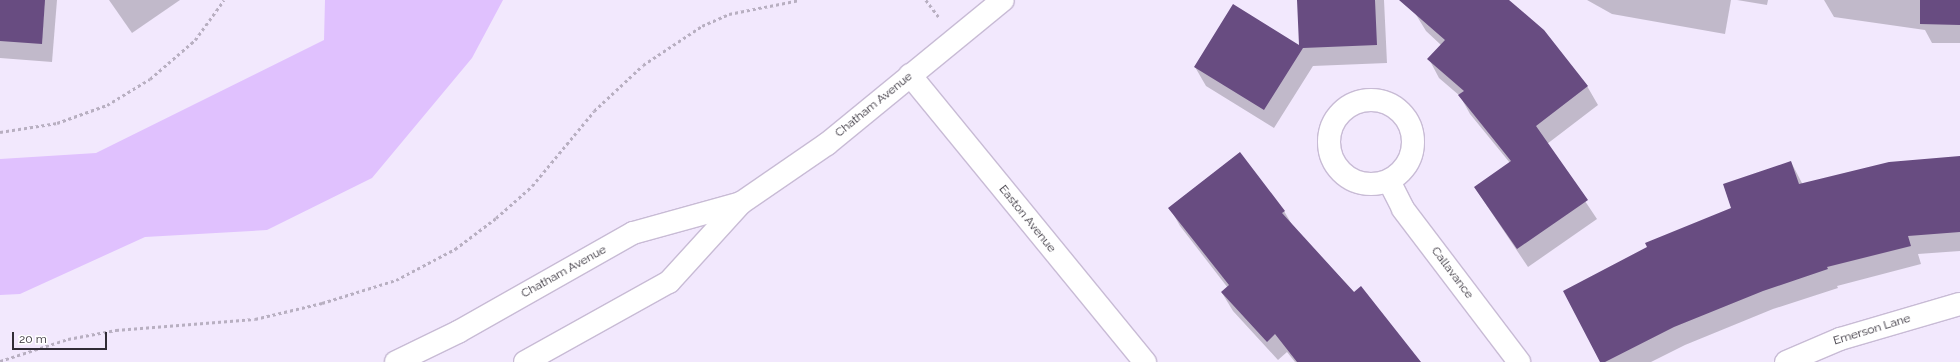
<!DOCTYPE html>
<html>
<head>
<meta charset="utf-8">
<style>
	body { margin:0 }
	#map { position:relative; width:1960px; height:362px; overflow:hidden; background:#f2e8fd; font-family:Raleway,sans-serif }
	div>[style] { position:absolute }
	.water>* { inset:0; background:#e0c1fe }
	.shadow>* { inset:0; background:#0003 }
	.building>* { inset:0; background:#684c81 }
	.path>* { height:2.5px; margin-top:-1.25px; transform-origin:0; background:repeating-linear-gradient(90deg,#b8afc1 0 3px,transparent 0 6px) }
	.roads { filter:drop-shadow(1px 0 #c8bbd5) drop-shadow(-1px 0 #c8bbd5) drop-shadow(0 1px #c8bbd5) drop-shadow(0 -1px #c8bbd5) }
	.minor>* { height:22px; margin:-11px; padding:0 11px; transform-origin:11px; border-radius:11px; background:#fff }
	.minor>.ring { margin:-11px; padding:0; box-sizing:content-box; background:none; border:22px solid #fff; border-radius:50% }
	.tertiary>* { height:22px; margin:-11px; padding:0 11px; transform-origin:11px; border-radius:11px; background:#fff }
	span { translate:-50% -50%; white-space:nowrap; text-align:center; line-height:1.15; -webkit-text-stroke:4px #fff; paint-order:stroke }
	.street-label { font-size:12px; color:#312c36 }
	.scale { position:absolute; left:12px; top:332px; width:95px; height:18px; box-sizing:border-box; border:2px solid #312c36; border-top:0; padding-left:5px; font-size:12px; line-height:14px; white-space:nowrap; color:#312c36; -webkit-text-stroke:3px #fff; paint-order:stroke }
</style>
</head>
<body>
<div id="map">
	<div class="water">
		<div style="clip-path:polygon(325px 0,503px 0,472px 58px,372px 178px,267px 230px,145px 237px,20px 294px,0 295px,0 159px,96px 153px,324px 40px)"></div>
	</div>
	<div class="shadow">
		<div style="clip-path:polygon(0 0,57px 0,52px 62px,0 58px)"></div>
		<div style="clip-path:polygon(109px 0,180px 0,132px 33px)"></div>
		<div style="clip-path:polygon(1298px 0,1384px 0,1387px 63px,1313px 66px,1274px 128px,1206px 86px,1195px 67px,1300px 47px)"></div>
		<div style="clip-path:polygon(1426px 0,1507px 0,1587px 86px,1598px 105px,1547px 144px,1597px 219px,1528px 267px,1475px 188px,1510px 163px,1470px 114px,1460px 96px,1439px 78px,1429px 59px,1441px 45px,1426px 31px,1415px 13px)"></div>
		<div style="clip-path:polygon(1587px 0,1731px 0,1725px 34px,1612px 14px)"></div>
		<div style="clip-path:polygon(1737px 0,1768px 0,1767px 5px)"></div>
		<div style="clip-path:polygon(1824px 0,1960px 0,1960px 43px,1932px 43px,1925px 30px,1834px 17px)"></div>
		<div style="clip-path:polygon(1960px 157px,1960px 251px,1918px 254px,1921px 264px,1837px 286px,1838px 288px,1773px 309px,1685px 345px,1651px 362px,1601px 362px,1732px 209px,1791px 162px,1803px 185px)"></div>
		<div style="clip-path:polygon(1170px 208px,1284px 211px,1294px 228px,1420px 362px,1423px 362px,1295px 362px,1287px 352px,1278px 360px,1233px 311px,1222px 293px,1228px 288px,1180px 226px)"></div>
	</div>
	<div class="building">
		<div style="clip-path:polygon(0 0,45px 0,42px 44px,0 41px)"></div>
		<div style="clip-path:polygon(1297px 0,1375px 0,1377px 45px,1303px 48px,1264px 110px,1194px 67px,1233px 4px,1299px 45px)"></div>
		<div style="clip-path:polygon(1399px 0,1509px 0,1544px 30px,1588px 86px,1536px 126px,1588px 200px,1517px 249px,1474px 187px,1511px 161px,1458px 95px,1464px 91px,1427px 59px,1445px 40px)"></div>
		<div style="clip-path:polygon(1920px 0,1960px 0,1960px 25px,1920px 24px)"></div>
		<div style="clip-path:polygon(1240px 152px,1285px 211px,1282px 213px,1354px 292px,1361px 286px,1421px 362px,1297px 362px,1275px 334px,1267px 342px,1221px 292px,1229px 285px,1168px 208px)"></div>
		<div style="clip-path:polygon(1960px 156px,1960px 232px,1908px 236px,1911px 246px,1827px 267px,1828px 269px,1763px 291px,1674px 327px,1605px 362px,1600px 362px,1563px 291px,1647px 247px,1645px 243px,1731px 208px,1723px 184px,1791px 161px,1799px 184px,1889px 162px)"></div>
	</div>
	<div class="path">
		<div style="left:926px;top:0;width:21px;rotate:53deg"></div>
		<div style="left:0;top:132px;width:58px;rotate:-9deg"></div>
		<div style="left:57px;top:123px;width:53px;rotate:-19.8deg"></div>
		<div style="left:107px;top:105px;width:50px;rotate:-31.2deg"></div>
		<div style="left:150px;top:79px;width:60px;rotate:-40.9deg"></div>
		<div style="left:195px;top:40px;width:49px;rotate:-54.1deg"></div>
		<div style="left:0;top:361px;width:71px;rotate:-17.9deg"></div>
		<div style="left:68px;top:339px;width:49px;rotate:-10.6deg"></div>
		<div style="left:116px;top:330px;width:139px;rotate:-4.5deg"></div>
		<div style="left:255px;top:319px;width:69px;rotate:-13.4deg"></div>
		<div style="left:322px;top:303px;width:77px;rotate:-17.3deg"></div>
		<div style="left:396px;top:280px;width:67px;rotate:-27.7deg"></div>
		<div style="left:455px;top:249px;width:51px;rotate:-37.1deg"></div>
		<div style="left:496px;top:218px;width:48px;rotate:-41.6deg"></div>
		<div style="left:532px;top:186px;width:97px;rotate:-50.4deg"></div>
		<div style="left:594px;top:111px;width:67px;rotate:-43.2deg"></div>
		<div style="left:643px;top:65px;width:71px;rotate:-33.5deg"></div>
		<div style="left:702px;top:26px;width:30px;rotate:-24deg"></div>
		<div style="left:729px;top:14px;width:72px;rotate:-11.2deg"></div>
	</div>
	<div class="roads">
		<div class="minor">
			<div class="ring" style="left:1329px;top:100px;width:62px;height:62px"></div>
			<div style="left:1389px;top:181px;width:31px;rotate:63deg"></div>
			<div style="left:1403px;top:209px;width:192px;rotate:52.8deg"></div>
			<div style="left:1786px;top:362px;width:59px;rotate:-23.1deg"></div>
			<div style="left:1840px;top:339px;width:125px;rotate:-16.3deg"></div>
		</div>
		<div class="tertiary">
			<div style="left:910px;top:75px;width:371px;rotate:50.7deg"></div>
			<div style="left:396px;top:362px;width:69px;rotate:-25.8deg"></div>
			<div style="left:458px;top:332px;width:201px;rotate:-29.5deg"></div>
			<div style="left:633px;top:233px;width:112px;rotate:-15.5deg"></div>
			<div style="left:525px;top:362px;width:165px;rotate:-29.1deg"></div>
			<div style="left:669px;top:282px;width:107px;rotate:-47.7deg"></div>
			<div style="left:741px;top:203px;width:104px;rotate:-34.5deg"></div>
			<div style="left:827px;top:144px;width:227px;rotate:-39.3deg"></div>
		</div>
	</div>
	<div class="street-label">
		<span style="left:874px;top:105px;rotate:-39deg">Chatham Avenue</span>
		<span style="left:1027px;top:219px;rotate:51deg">Easton Avenue</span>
		<span style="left:564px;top:272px;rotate:-29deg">Chatham Avenue</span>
		<span style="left:1452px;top:273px;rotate:53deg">Callavance</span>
		<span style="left:1872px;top:330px;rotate:-17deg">Emerson Lane</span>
	</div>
	<div class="scale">20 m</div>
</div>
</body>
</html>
